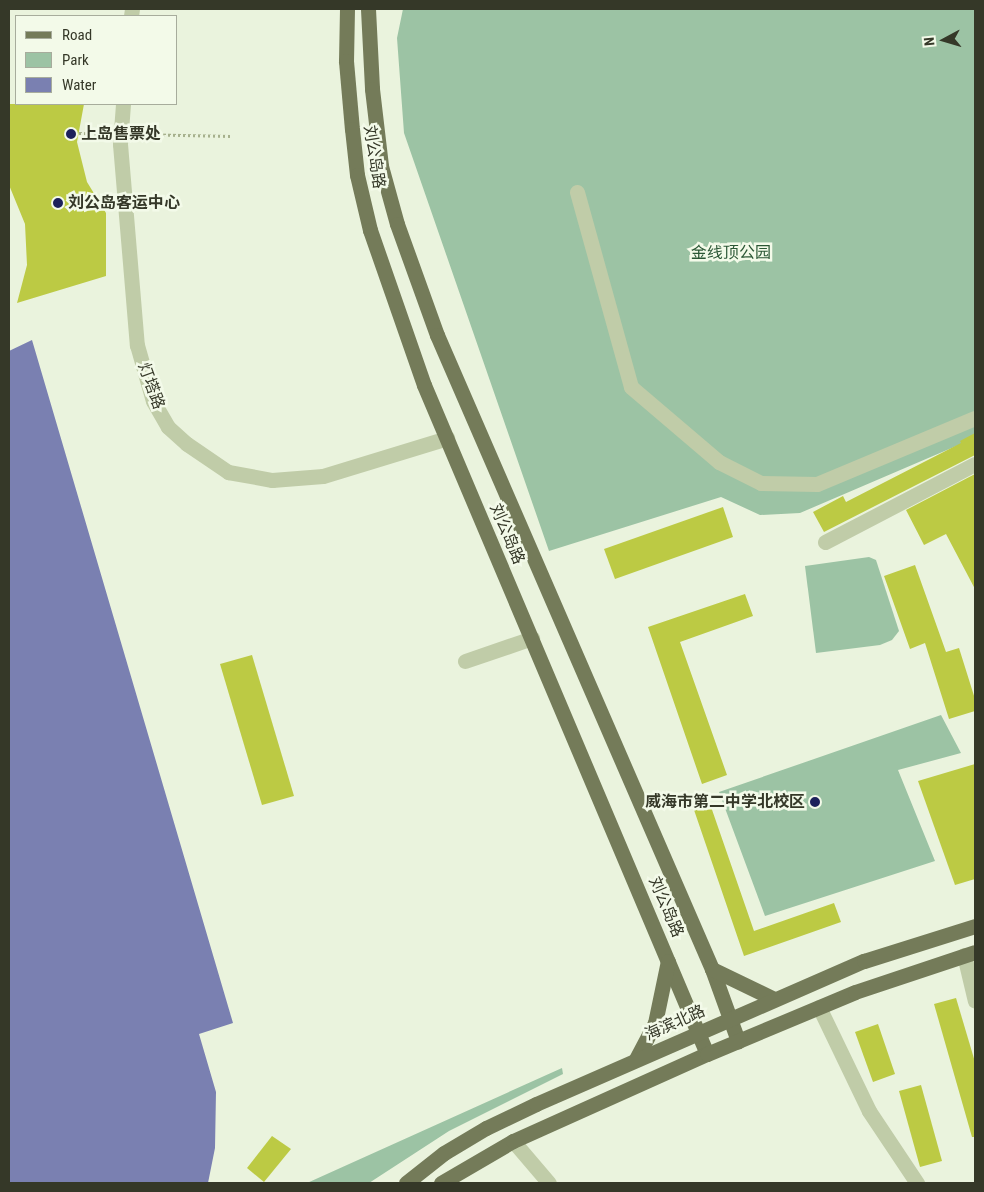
<!DOCTYPE html>
<html>
<head>
<meta charset="utf-8">
<style>
	body { margin:0 }
	#map { position:relative; width:984px; height:1192px; overflow:hidden; background:#eaf3dd; font-family:"Roboto Condensed","Noto Sans SC",sans-serif }
	div>[style] { position:absolute }
	.green>* { inset:0; background:#9cc3a4 }
	.water>* { inset:0; background:#7a80b1 }
	.building>* { inset:0; background:#bcca44 }
	.path>* { height:2.5px; margin-top:-1.25px; transform-origin:0; background:repeating-linear-gradient(90deg,#a6b08c 0 2.5px,transparent 0 5px) }
	.minor>* { height:15px; margin:-7.5px; padding:0 7.5px; transform-origin:7.5px; border-radius:7.5px; background:#c0cca8 }
	.major>* { height:15px; margin:-7.5px; padding:0 7.5px; transform-origin:7.5px; border-radius:7.5px; background:#747b59 }
	.dots>* { width:14px; height:14px; translate:-50% -50%; box-sizing:border-box; border:2px solid #f3fae9; border-radius:50% }
	span { translate:-50% -50%; white-space:nowrap; text-align:center; line-height:1.15; -webkit-text-stroke:5px #f3fae9; paint-order:stroke }
	.poi-label { font-size:16px; color:#353828; font-weight:700 }
	.left { translate:0 -50%; text-align:left }
	.right { translate:-100% -50%; text-align:right }
	.street-label { font-size:16px; color:#353828 }
	.park-label { font-size:16px; color:#2b5735 }
	.frame { position:absolute; inset:0; border:10px solid #353828; pointer-events:none }
	.legend { position:absolute; left:15px; top:15px; width:162px; height:90px; box-sizing:border-box; background:#f3fae9; border:1px solid #a7ac9c; margin:0; padding:6px 9px; list-style:none; font-size:15px; color:#353828 }
	.legend li { display:flex; align-items:center; gap:10px; height:25px }
	.legend b { width:25px; border:1px solid #a7ac9c }
	.north { position:absolute; left:919px; top:15px; width:50px; height:50px; -webkit-text-stroke:4px #f3fae9; paint-order:stroke; rotate:264deg; font-size:14px; font-weight:700; line-height:20px; text-align:center; color:#353828 }
	.north::after { content:''; display:block; margin:auto; width:18px; height:22px; background:#353828; clip-path:polygon(50% 0,100% 100%,50% 72%,0 100%) }
</style>
</head>
<body>
<div id="map">
	<div class="green">
		<div style="clip-path:polygon(403px 9px,975px 9px,975px 438px,800px 513px,760px 515px,721px 497px,549px 551px,404px 133px,397px 38px)"></div>
		<div style="clip-path:polygon(869px 557px,876px 560px,899px 631px,892px 640px,880px 645px,816px 653px,805px 566px)"></div>
		<div style="clip-path:polygon(941px 715px,961px 753px,898px 770px,935px 861px,765px 916px,719px 792px)"></div>
		<div style="clip-path:polygon(562px 1068px,563px 1074px,449px 1131px,369px 1183px,307px 1183px)"></div>
	</div>
	<div class="water">
		<div style="clip-path:polygon(32px 340px,233px 1023px,199px 1034px,216px 1092px,215px 1148px,208px 1183px,9px 1183px,9px 351px)"></div>
	</div>
	<div class="building">
		<div style="clip-path:polygon(9px 104px,84px 104px,77px 142px,87px 182px,106px 213px,106px 276px,17px 303px,27px 265px,25px 224px,9px 185px)"></div>
		<div style="clip-path:polygon(975px 433px,975px 455px,824px 532px,813px 512px,843px 496px,846px 502px,961px 443px,960px 441px)"></div>
		<div style="clip-path:polygon(975px 474px,975px 589px,946px 534px,924px 545px,906px 510px)"></div>
		<div style="clip-path:polygon(723px 507px,733px 537px,615px 579px,604px 549px)"></div>
		<div style="clip-path:polygon(915px 565px,946px 652px,959px 648px,975px 699px,975px 711px,949px 719px,925px 643px,910px 649px,884px 576px)"></div>
		<div style="clip-path:polygon(745px 594px,753px 616px,680px 642px,727px 775px,702px 784px,648px 627px)"></div>
		<div style="clip-path:polygon(252px 655px,294px 796px,262px 805px,220px 664px)"></div>
		<div style="clip-path:polygon(975px 764px,975px 879px,955px 885px,918px 781px)"></div>
		<div style="clip-path:polygon(709px 801px,754px 931px,834px 903px,841px 922px,744px 956px,693px 807px)"></div>
		<div style="clip-path:polygon(956px 998px,975px 1062px,975px 1137px,972px 1137px,934px 1004px)"></div>
		<div style="clip-path:polygon(878px 1024px,895px 1074px,873px 1082px,855px 1032px)"></div>
		<div style="clip-path:polygon(921px 1085px,942px 1161px,920px 1167px,899px 1091px)"></div>
		<div style="clip-path:polygon(272px 1136px,291px 1149px,264px 1182px,247px 1168px)"></div>
	</div>
	<div class="path">
		<div style="left:79px;top:133px;width:28px;rotate:2deg"></div>
		<div style="left:133px;top:134px;width:98px;rotate:1.2deg"></div>
	</div>
	<div class="minor">
		<div style="left:131px;top:16px;width:7px;rotate:-82deg"></div>
		<div style="left:123px;top:104px;width:40px;rotate:94.3deg"></div>
		<div style="left:120px;top:144px;width:202px;rotate:85.2deg"></div>
		<div style="left:137px;top:345px;width:58px;rotate:74.1deg"></div>
		<div style="left:153px;top:401px;width:30px;rotate:60deg"></div>
		<div style="left:168px;top:427px;width:25px;rotate:42deg"></div>
		<div style="left:187px;top:444px;width:50px;rotate:34.3deg"></div>
		<div style="left:228px;top:472px;width:45px;rotate:10.3deg"></div>
		<div style="left:272px;top:480px;width:51px;rotate:-4.5deg"></div>
		<div style="left:323px;top:476px;width:130px;rotate:-17deg"></div>
		<div style="left:577px;top:192px;width:202px;rotate:74.5deg"></div>
		<div style="left:631px;top:387px;width:116px;rotate:40.4deg"></div>
		<div style="left:719px;top:462px;width:47px;rotate:26.6deg"></div>
		<div style="left:761px;top:483px;width:56px;rotate:1deg"></div>
		<div style="left:817px;top:484px;width:171px;rotate:-22.7deg"></div>
		<div style="left:825px;top:542px;width:169px;rotate:-27.5deg"></div>
		<div style="left:465px;top:661px;width:71px;rotate:-18.9deg"></div>
		<div style="left:964px;top:955px;width:47px;rotate:76.6deg"></div>
		<div style="left:819px;top:1007px;width:115px;rotate:64.3deg"></div>
		<div style="left:869px;top:1111px;width:87px;rotate:56.3deg"></div>
		<div style="left:513px;top:1141px;width:55px;rotate:49.4deg"></div>
	</div>
	<div class="major">
		<div style="left:347px;top:9px;width:52px;rotate:91.1deg"></div>
		<div style="left:346px;top:61px;width:68px;rotate:85deg"></div>
		<div style="left:352px;top:129px;width:46px;rotate:83.8deg"></div>
		<div style="left:357px;top:175px;width:57px;rotate:76.7deg"></div>
		<div style="left:370px;top:230px;width:164px;rotate:70.8deg"></div>
		<div style="left:424px;top:385px;width:726px;rotate:67.07deg"></div>
		<div style="left:368px;top:9px;width:80px;rotate:87.1deg"></div>
		<div style="left:372px;top:89px;width:78px;rotate:83.3deg"></div>
		<div style="left:381px;top:166px;width:60px;rotate:74.6deg"></div>
		<div style="left:397px;top:224px;width:118px;rotate:70.2deg"></div>
		<div style="left:437px;top:335px;width:691px;rotate:66.55deg"></div>
		<div style="left:712px;top:969px;width:77px;rotate:70.1deg"></div>
		<div style="left:712px;top:969px;width:69px;rotate:25.8deg"></div>
		<div style="left:636px;top:1059px;width:41px;rotate:-62.2deg"></div>
		<div style="left:655px;top:1023px;width:63px;rotate:-78.2deg"></div>
		<div style="left:406px;top:1183px;width:48px;rotate:-38.3deg"></div>
		<div style="left:444px;top:1153px;width:49px;rotate:-30.8deg"></div>
		<div style="left:486px;top:1128px;width:55px;rotate:-25.6deg"></div>
		<div style="left:536px;top:1104px;width:358px;rotate:-23.6deg"></div>
		<div style="left:864px;top:961px;width:116px;rotate:-17.5deg"></div>
		<div style="left:441px;top:1183px;width:83px;rotate:-30.3deg"></div>
		<div style="left:513px;top:1141px;width:213px;rotate:-24.2deg"></div>
		<div style="left:707px;top:1054px;width:160px;rotate:-22.7deg"></div>
		<div style="left:855px;top:992px;width:126px;rotate:-18.4deg"></div>
	</div>
	<div class="dots">
		<div style="left:71px;top:134px;background:#1c215b"></div>
		<div style="left:58px;top:203px;background:#1c215b"></div>
		<div style="left:815px;top:802px;background:#1c215b"></div>
	</div>
	<div class="poi-label">
		<span class="left" style="left:81px;top:134px">上岛售票处</span>
		<span class="left" style="left:68px;top:203px">刘公岛客运中心</span>
		<span class="right" style="left:805px;top:802px">威海市第二中学北校区</span>
	</div>
	<div class="street-label">
		<span style="left:374px;top:157px;rotate:81deg">刘公岛路</span>
		<span style="left:151px;top:386px;rotate:70deg">灯塔路</span>
		<span style="left:507px;top:534px;rotate:67deg">刘公岛路</span>
		<span style="left:666px;top:907px;rotate:67deg">刘公岛路</span>
		<span style="left:675px;top:1023px;rotate:-24deg">海滨北路</span>
	</div>
	<div class="park-label">
		<span style="left:731px;top:253px">金线顶公园</span>
	</div>
	<div class="frame"></div>
	<ul class="legend">
	<li><b style="height:6px;background:#747b59"></b>Road</li>
	<li><b style="height:14px;background:#9cc3a4"></b>Park</li>
	<li><b style="height:14px;background:#7a80b1"></b>Water</li>
	</ul>
	<div class="north">N</div>
</div>
</body>
</html>
